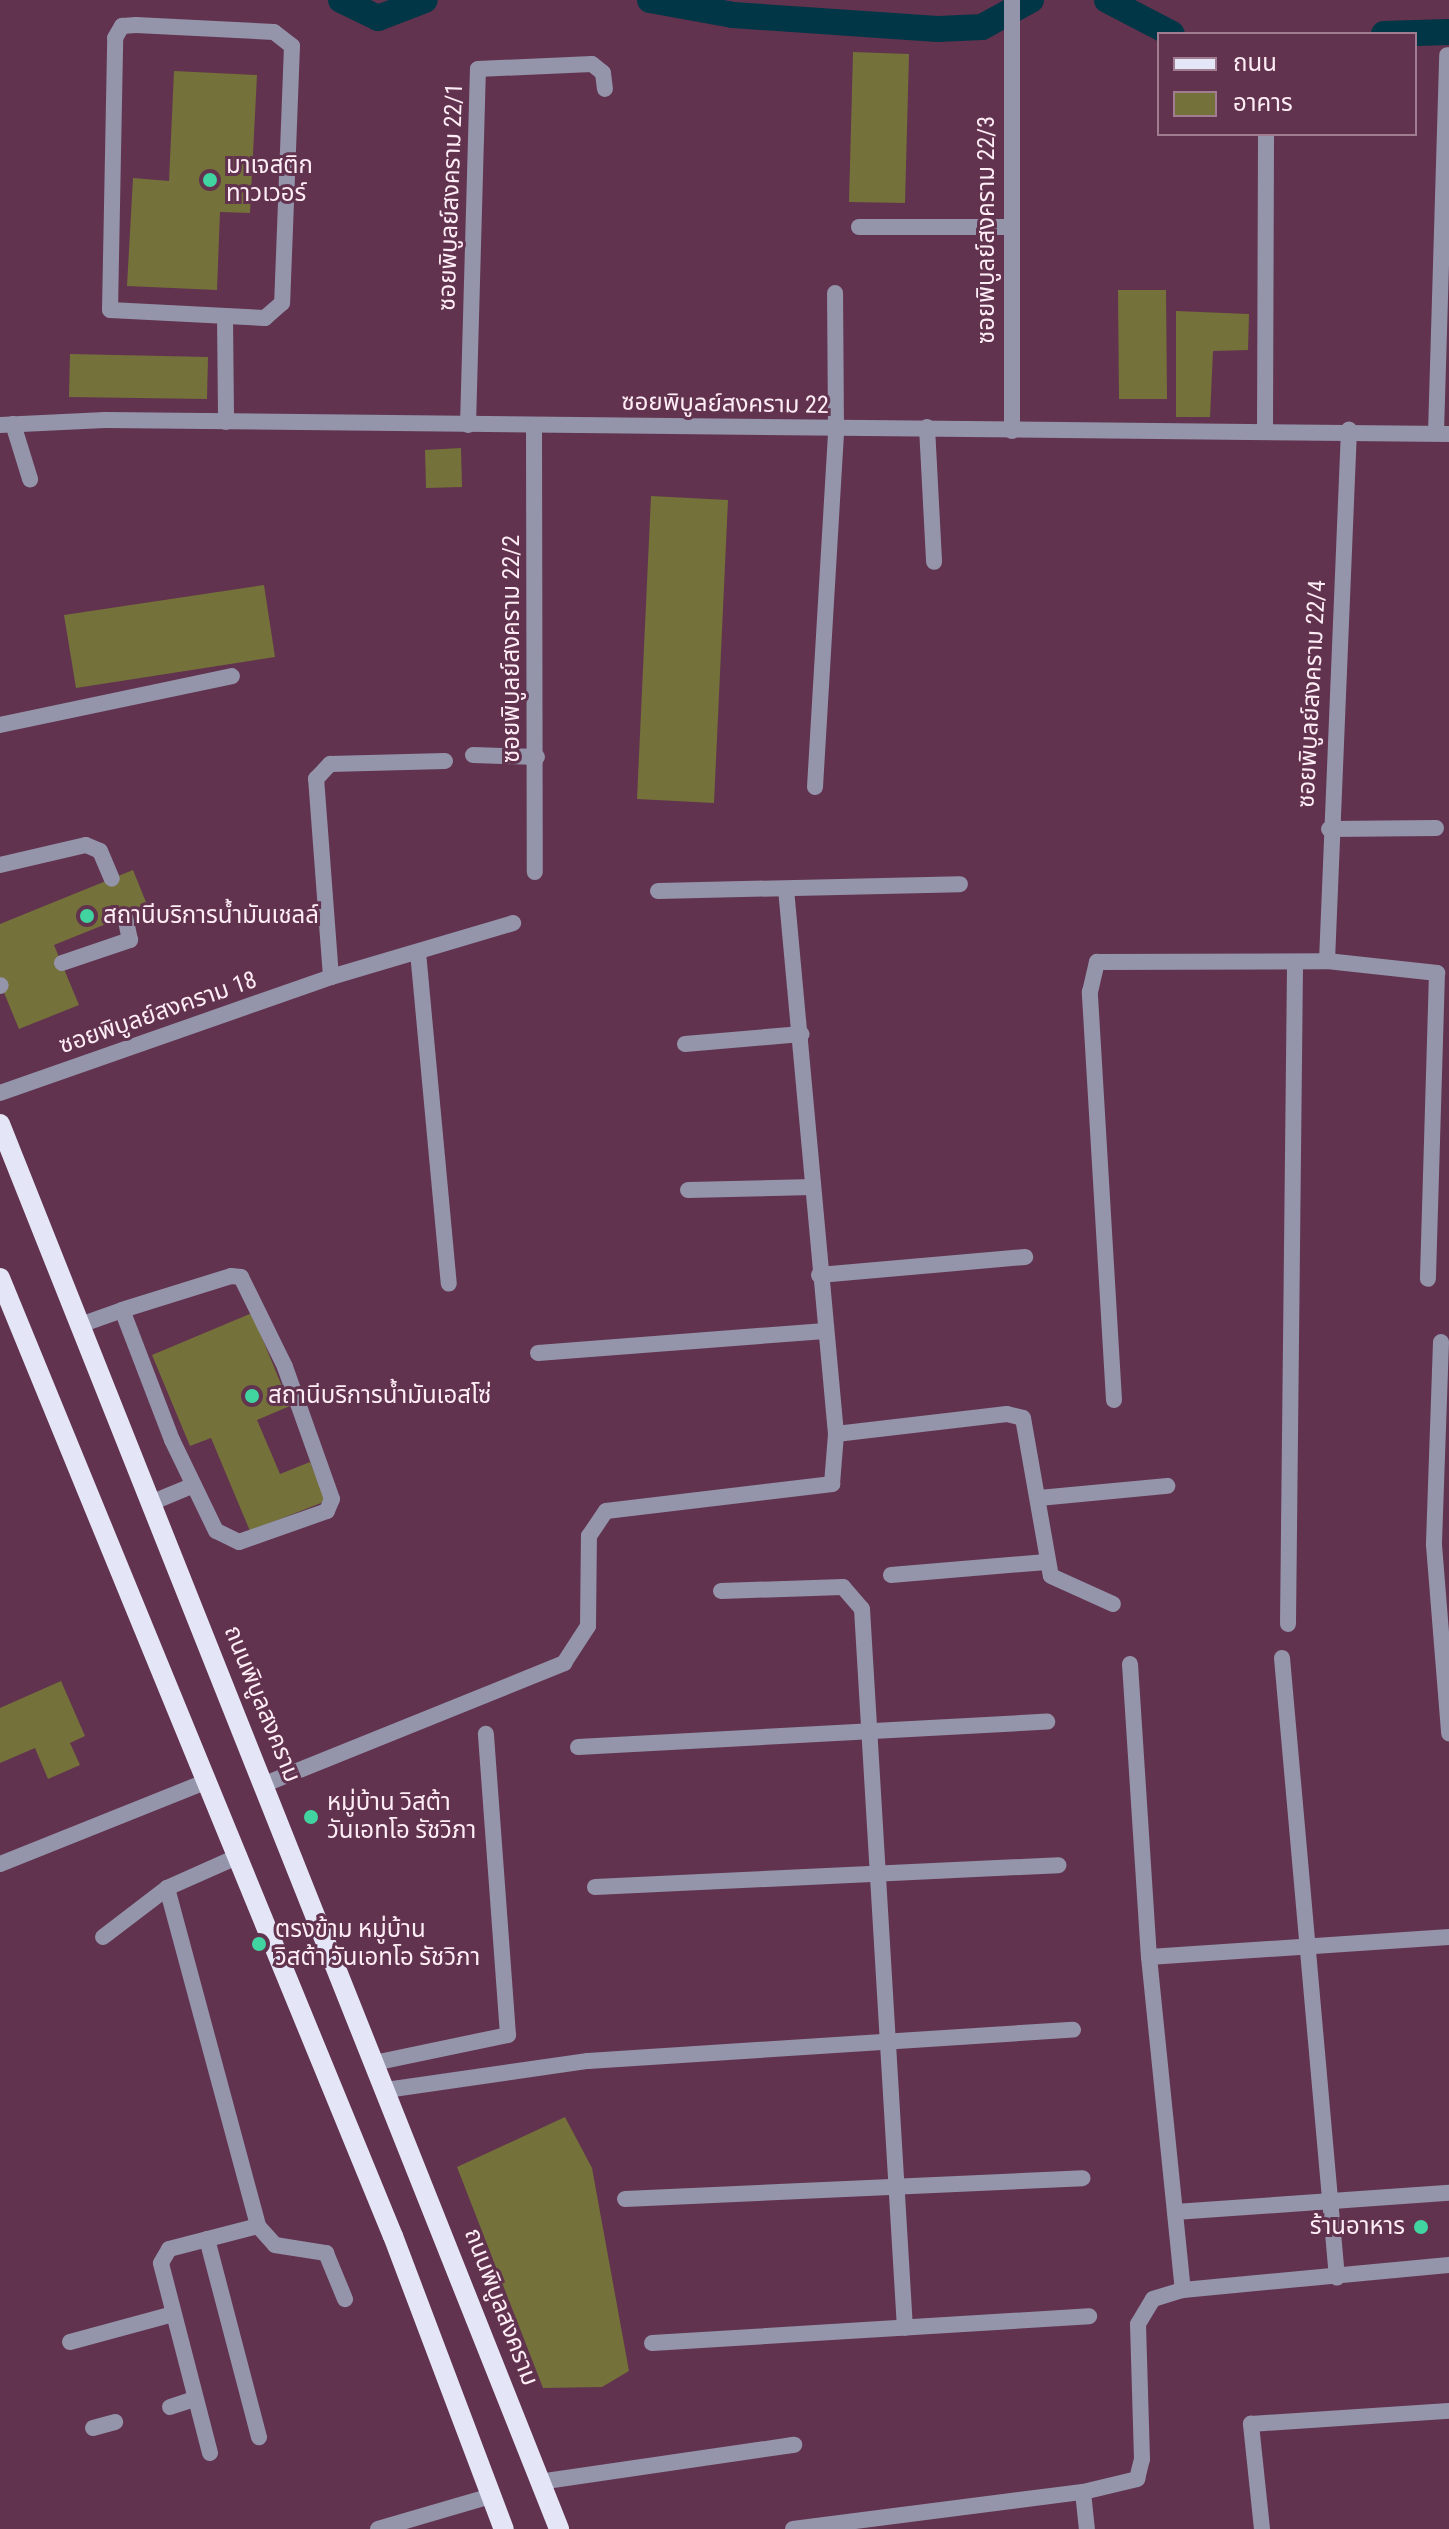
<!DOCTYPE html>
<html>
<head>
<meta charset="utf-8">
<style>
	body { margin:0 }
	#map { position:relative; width:1449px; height:2529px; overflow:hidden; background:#61334e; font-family:"Roboto Condensed","Noto Sans Thai",sans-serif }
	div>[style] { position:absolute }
	.canal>* { height:26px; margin:-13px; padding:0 13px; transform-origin:13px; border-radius:13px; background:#013646 }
	.building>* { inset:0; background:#74713b }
	.lane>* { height:16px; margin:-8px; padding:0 8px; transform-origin:8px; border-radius:8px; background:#9494ab }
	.street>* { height:16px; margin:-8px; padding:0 8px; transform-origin:8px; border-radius:8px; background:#9494ab }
	.primary>* { height:20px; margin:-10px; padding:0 10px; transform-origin:10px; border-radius:10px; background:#e5e5f8 }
	.dots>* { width:22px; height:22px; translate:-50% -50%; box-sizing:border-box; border:4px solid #61334e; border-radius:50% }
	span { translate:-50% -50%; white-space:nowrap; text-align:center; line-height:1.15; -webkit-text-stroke:6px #61334e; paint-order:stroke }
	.poi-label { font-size:24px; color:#ffedf6 }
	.left { translate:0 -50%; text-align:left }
	.right { translate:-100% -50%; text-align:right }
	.street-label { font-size:24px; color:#ffedf6 }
	.legend { position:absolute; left:1157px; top:32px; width:260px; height:104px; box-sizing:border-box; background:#61334e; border:2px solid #a07d91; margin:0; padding:10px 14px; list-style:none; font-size:24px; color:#ffedf6 }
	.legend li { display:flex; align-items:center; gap:16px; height:40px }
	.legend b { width:40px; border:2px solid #a07d91 }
</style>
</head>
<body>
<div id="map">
	<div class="canal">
		<div style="left:341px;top:0;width:41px;rotate:25.9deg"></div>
		<div style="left:378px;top:18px;width:50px;rotate:-21deg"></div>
		<div style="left:650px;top:0;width:84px;rotate:10.2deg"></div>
		<div style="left:733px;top:15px;width:205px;rotate:3.9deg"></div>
		<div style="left:938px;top:29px;width:44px;rotate:-2.6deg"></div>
		<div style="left:982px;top:27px;width:56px;rotate:-28.9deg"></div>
		<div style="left:1107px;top:0;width:73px;rotate:27.6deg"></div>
		<div style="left:1384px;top:34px;width:65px;rotate:-1.8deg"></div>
	</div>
	<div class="building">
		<div style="clip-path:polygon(853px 52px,909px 54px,905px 203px,849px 202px)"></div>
		<div style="clip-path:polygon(174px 71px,257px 75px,250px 213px,220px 212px,217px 290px,127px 286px,133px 178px,169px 181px)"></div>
		<div style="clip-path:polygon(1118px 290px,1166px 290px,1167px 399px,1119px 399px)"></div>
		<div style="clip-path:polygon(1176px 311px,1249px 314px,1248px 350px,1213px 351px,1210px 417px,1176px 417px)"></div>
		<div style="clip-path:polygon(70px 354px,208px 357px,207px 399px,69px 397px)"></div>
		<div style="clip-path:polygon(461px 448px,462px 487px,426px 488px,425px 450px)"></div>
		<div style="clip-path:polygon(651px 496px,728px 500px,714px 803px,637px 799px)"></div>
		<div style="clip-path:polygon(264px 585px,275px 657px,76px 688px,64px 615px)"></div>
		<div style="clip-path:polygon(133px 870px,148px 907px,54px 945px,79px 1005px,19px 1029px,0 983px,0 924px)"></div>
		<div style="clip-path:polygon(252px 1313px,290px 1406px,257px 1420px,280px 1474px,310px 1462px,326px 1501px,250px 1531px,211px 1438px,190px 1446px,152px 1355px)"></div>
		<div style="clip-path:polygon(61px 1681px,85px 1736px,70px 1743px,80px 1765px,48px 1779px,35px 1748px,0 1763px,0 1708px)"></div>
		<div style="clip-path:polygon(565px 2117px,592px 2168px,629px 2371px,602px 2387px,543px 2388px,457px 2167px)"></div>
	</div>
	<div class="lane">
		<div style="left:13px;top:424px;width:58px;rotate:72.8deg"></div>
		<div style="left:0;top:865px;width:88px;rotate:-13.1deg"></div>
		<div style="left:86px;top:845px;width:15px;rotate:23deg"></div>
		<div style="left:100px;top:851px;width:30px;rotate:67deg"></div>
		<div style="left:62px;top:963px;width:72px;rotate:-18.7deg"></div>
		<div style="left:130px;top:940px;width:25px;rotate:-102deg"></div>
		<div style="left:0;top:986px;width:1px;rotate:-45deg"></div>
		<div style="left:83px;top:1324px;width:41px;rotate:-19.7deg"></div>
		<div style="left:122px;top:1310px;width:114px;rotate:-17.3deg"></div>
		<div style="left:231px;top:1276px;width:10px;rotate:6deg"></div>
		<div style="left:241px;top:1277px;width:100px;rotate:63.9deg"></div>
		<div style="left:285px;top:1367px;width:140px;rotate:70.4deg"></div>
		<div style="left:332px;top:1499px;width:13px;rotate:113deg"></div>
		<div style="left:327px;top:1511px;width:93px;rotate:160.6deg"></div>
		<div style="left:239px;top:1542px;width:25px;rotate:-154deg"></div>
		<div style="left:216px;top:1531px;width:101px;rotate:-115.8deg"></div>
		<div style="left:172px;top:1440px;width:139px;rotate:-111deg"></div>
		<div style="left:153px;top:1502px;width:44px;rotate:-22.5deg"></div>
		<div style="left:167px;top:1888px;width:350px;rotate:74.9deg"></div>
		<div style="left:258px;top:2226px;width:25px;rotate:48deg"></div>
		<div style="left:275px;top:2245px;width:52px;rotate:8.9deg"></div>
		<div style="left:326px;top:2253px;width:50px;rotate:67.6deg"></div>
		<div style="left:103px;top:1937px;width:81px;rotate:-37.4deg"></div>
		<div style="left:167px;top:1888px;width:79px;rotate:-24deg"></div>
		<div style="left:1149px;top:1957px;width:301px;rotate:-3.8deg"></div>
		<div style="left:1175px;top:2212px;width:275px;rotate:-4deg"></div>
		<div style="left:207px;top:2239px;width:205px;rotate:75.3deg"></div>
		<div style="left:70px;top:2342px;width:107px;rotate:-15.2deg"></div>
		<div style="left:170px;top:2407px;width:26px;rotate:-18deg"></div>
		<div style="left:93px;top:2428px;width:23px;rotate:-15deg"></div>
		<div style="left:210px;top:2453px;width:196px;rotate:-104.5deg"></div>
		<div style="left:161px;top:2263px;width:16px;rotate:-60deg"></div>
		<div style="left:169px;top:2249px;width:92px;rotate:-14.5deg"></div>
		<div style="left:539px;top:2482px;width:258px;rotate:-8.3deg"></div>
		<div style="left:378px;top:2529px;width:118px;rotate:-16.3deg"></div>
	</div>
	<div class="street">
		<div style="left:136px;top:25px;width:138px;rotate:2.9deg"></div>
		<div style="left:274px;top:32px;width:23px;rotate:38deg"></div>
		<div style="left:292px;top:46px;width:257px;rotate:92.2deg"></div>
		<div style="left:282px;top:303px;width:23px;rotate:139deg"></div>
		<div style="left:265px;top:318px;width:155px;rotate:-177deg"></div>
		<div style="left:110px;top:310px;width:272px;rotate:-88.9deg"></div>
		<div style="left:115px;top:38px;width:14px;rotate:-60deg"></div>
		<div style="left:122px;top:26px;width:14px;rotate:-4deg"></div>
		<div style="left:859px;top:227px;width:150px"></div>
		<div style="left:225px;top:318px;width:104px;rotate:89.4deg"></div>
		<div style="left:0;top:425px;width:105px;rotate:-2.7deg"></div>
		<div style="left:105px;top:420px;width:1344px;rotate:0.6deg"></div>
		<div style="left:468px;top:425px;width:356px;rotate:-88.4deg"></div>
		<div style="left:478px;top:69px;width:114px;rotate:-2.5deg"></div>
		<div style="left:592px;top:64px;width:14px;rotate:39deg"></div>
		<div style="left:603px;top:73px;width:16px;rotate:83deg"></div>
		<div style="left:534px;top:425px;width:447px;rotate:89.9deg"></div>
		<div style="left:927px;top:427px;width:135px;rotate:87deg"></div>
		<div style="left:1265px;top:429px;width:295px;rotate:-89.8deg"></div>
		<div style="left:1012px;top:431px;width:431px;rotate:-90deg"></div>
		<div style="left:1436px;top:433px;width:378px;rotate:-88.3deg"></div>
		<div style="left:0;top:725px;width:237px;rotate:-11.9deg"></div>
		<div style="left:473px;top:755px;width:64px;rotate:1.8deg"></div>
		<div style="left:815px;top:787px;width:359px;rotate:-86.6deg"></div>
		<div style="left:836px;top:429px;width:136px;rotate:-90.4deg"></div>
		<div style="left:1329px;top:829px;width:107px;rotate:-0.5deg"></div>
		<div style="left:658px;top:891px;width:302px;rotate:-1.3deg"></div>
		<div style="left:418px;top:952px;width:333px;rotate:84.7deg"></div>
		<div style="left:1327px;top:961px;width:532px;rotate:-87.63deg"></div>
		<div style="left:331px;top:977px;width:199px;rotate:-94.3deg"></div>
		<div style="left:316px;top:779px;width:21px;rotate:-47deg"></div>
		<div style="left:330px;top:764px;width:115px;rotate:-1.5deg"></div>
		<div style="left:685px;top:1044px;width:117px;rotate:-4.9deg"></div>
		<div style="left:0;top:1093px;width:351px;rotate:-19.3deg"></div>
		<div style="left:331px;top:977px;width:190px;rotate:-16.5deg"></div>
		<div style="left:688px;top:1190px;width:125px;rotate:-1.4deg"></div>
		<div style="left:819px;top:1275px;width:207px;rotate:-5deg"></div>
		<div style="left:1441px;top:1342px;width:203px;rotate:92deg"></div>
		<div style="left:1434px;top:1545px;width:189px;rotate:85.4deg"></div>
		<div style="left:538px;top:1353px;width:288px;rotate:-4.4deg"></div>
		<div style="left:1114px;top:1400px;width:409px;rotate:-93.4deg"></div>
		<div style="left:1090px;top:992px;width:31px;rotate:-77deg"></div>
		<div style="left:1097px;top:962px;width:230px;rotate:-0.2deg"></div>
		<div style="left:1327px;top:961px;width:111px;rotate:6.2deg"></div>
		<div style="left:1437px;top:973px;width:306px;rotate:91.7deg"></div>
		<div style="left:836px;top:1434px;width:172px;rotate:-6.7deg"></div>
		<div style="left:1007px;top:1414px;width:16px;rotate:14deg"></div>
		<div style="left:1023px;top:1418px;width:160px;rotate:80deg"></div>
		<div style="left:1051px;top:1576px;width:68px;rotate:24.3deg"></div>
		<div style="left:1039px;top:1498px;width:129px;rotate:-5.4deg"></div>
		<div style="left:891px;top:1575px;width:156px;rotate:-4.8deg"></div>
		<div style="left:721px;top:1591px;width:122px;rotate:-1.9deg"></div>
		<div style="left:843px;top:1587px;width:29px;rotate:49deg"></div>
		<div style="left:862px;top:1609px;width:720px;rotate:86.58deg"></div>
		<div style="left:1288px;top:1624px;width:661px;rotate:-89.39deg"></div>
		<div style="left:1282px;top:1658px;width:622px;rotate:84.93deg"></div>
		<div style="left:1130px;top:1664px;width:294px;rotate:86.3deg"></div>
		<div style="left:1149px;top:1957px;width:335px;rotate:84.2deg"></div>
		<div style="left:578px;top:1747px;width:470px;rotate:-3.1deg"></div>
		<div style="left:265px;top:1784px;width:323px;rotate:-22deg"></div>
		<div style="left:564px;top:1663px;width:44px;rotate:-57deg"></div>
		<div style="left:588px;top:1626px;width:90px;rotate:-89.4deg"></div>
		<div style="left:589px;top:1536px;width:30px;rotate:-56deg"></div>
		<div style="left:606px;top:1511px;width:228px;rotate:-6.8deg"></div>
		<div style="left:832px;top:1484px;width:50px;rotate:-85.4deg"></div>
		<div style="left:836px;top:1434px;width:547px;rotate:-95.24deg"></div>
		<div style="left:0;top:1864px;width:224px;rotate:-21.8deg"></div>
		<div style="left:595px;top:1887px;width:464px;rotate:-2.7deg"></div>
		<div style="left:374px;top:2063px;width:137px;rotate:-11.8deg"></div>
		<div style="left:508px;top:2035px;width:302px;rotate:-94.2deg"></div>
		<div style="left:386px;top:2090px;width:204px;rotate:-8.2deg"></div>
		<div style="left:588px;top:2061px;width:486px;rotate:-3.7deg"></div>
		<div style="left:625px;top:2199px;width:458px;rotate:-2.6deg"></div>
		<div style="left:652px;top:2343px;width:438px;rotate:-3.5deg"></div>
		<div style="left:1083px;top:2492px;width:37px;rotate:84deg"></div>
		<div style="left:793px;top:2529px;width:292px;rotate:-7.3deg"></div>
		<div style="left:1083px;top:2492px;width:56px;rotate:-13.5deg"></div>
		<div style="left:1137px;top:2479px;width:21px;rotate:-76deg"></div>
		<div style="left:1142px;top:2459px;width:135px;rotate:-91.7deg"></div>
		<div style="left:1138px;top:2324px;width:29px;rotate:-59deg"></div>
		<div style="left:1153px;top:2299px;width:31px;rotate:-17deg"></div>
		<div style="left:1183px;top:2290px;width:267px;rotate:-5.4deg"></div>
		<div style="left:1262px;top:2529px;width:106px;rotate:-96deg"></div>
		<div style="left:1251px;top:2424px;width:198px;rotate:-3.8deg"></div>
	</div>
	<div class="primary">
		<div style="left:0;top:1124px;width:1512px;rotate:68.3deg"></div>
		<div style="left:0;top:1278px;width:1035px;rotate:67.7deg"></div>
		<div style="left:393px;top:2236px;width:313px;rotate:69.3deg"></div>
	</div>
	<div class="dots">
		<div style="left:210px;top:180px;background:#41d4a1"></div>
		<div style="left:87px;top:916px;background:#41d4a1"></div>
		<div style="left:252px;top:1396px;background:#41d4a1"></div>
		<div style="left:311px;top:1817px;background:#41d4a1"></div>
		<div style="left:259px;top:1944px;background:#41d4a1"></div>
		<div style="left:1421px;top:2227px;background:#41d4a1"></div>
	</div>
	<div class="poi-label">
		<span class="left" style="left:226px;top:180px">มาเจสติก<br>ทาวเวอร์</span>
		<span class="left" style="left:103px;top:916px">สถานีบริการน้ำมันเชลล์</span>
		<span class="left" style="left:268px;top:1396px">สถานีบริการน้ำมันเอสโซ่</span>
		<span class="left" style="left:327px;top:1817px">หมู่บ้าน วิสต้า<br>วันเอทโอ รัชวิภา</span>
		<span class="left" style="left:275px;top:1944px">ตรงข้าม หมู่บ้าน<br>วิสต้า วันเอทโอ รัชวิภา</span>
		<span class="right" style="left:1405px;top:2227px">ร้านอาหาร</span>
	</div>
	<div class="street-label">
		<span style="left:451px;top:197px;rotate:-88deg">ซอยพิบูลย์สงคราม 22/1</span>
		<span style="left:987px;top:230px;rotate:-90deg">ซอยพิบูลย์สงคราม 22/3</span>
		<span style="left:725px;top:404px;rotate:1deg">ซอยพิบูลย์สงคราม 22</span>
		<span style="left:512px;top:649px;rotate:-90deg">ซอยพิบูลย์สงคราม 22/2</span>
		<span style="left:1312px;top:694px;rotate:-87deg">ซอยพิบูลย์สงคราม 22/4</span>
		<span style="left:158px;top:1013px;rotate:-19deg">ซอยพิบูลย์สงคราม 18</span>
		<span style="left:262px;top:1704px;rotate:68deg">ถนนพิบูลสงคราม</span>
		<span style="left:501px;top:2307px;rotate:69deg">ถนนพิบูลสงคราม</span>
	</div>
	<ul class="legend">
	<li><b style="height:10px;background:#e5e5f8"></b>ถนน</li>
	<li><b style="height:22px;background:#74713b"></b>อาคาร</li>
	</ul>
</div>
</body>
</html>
